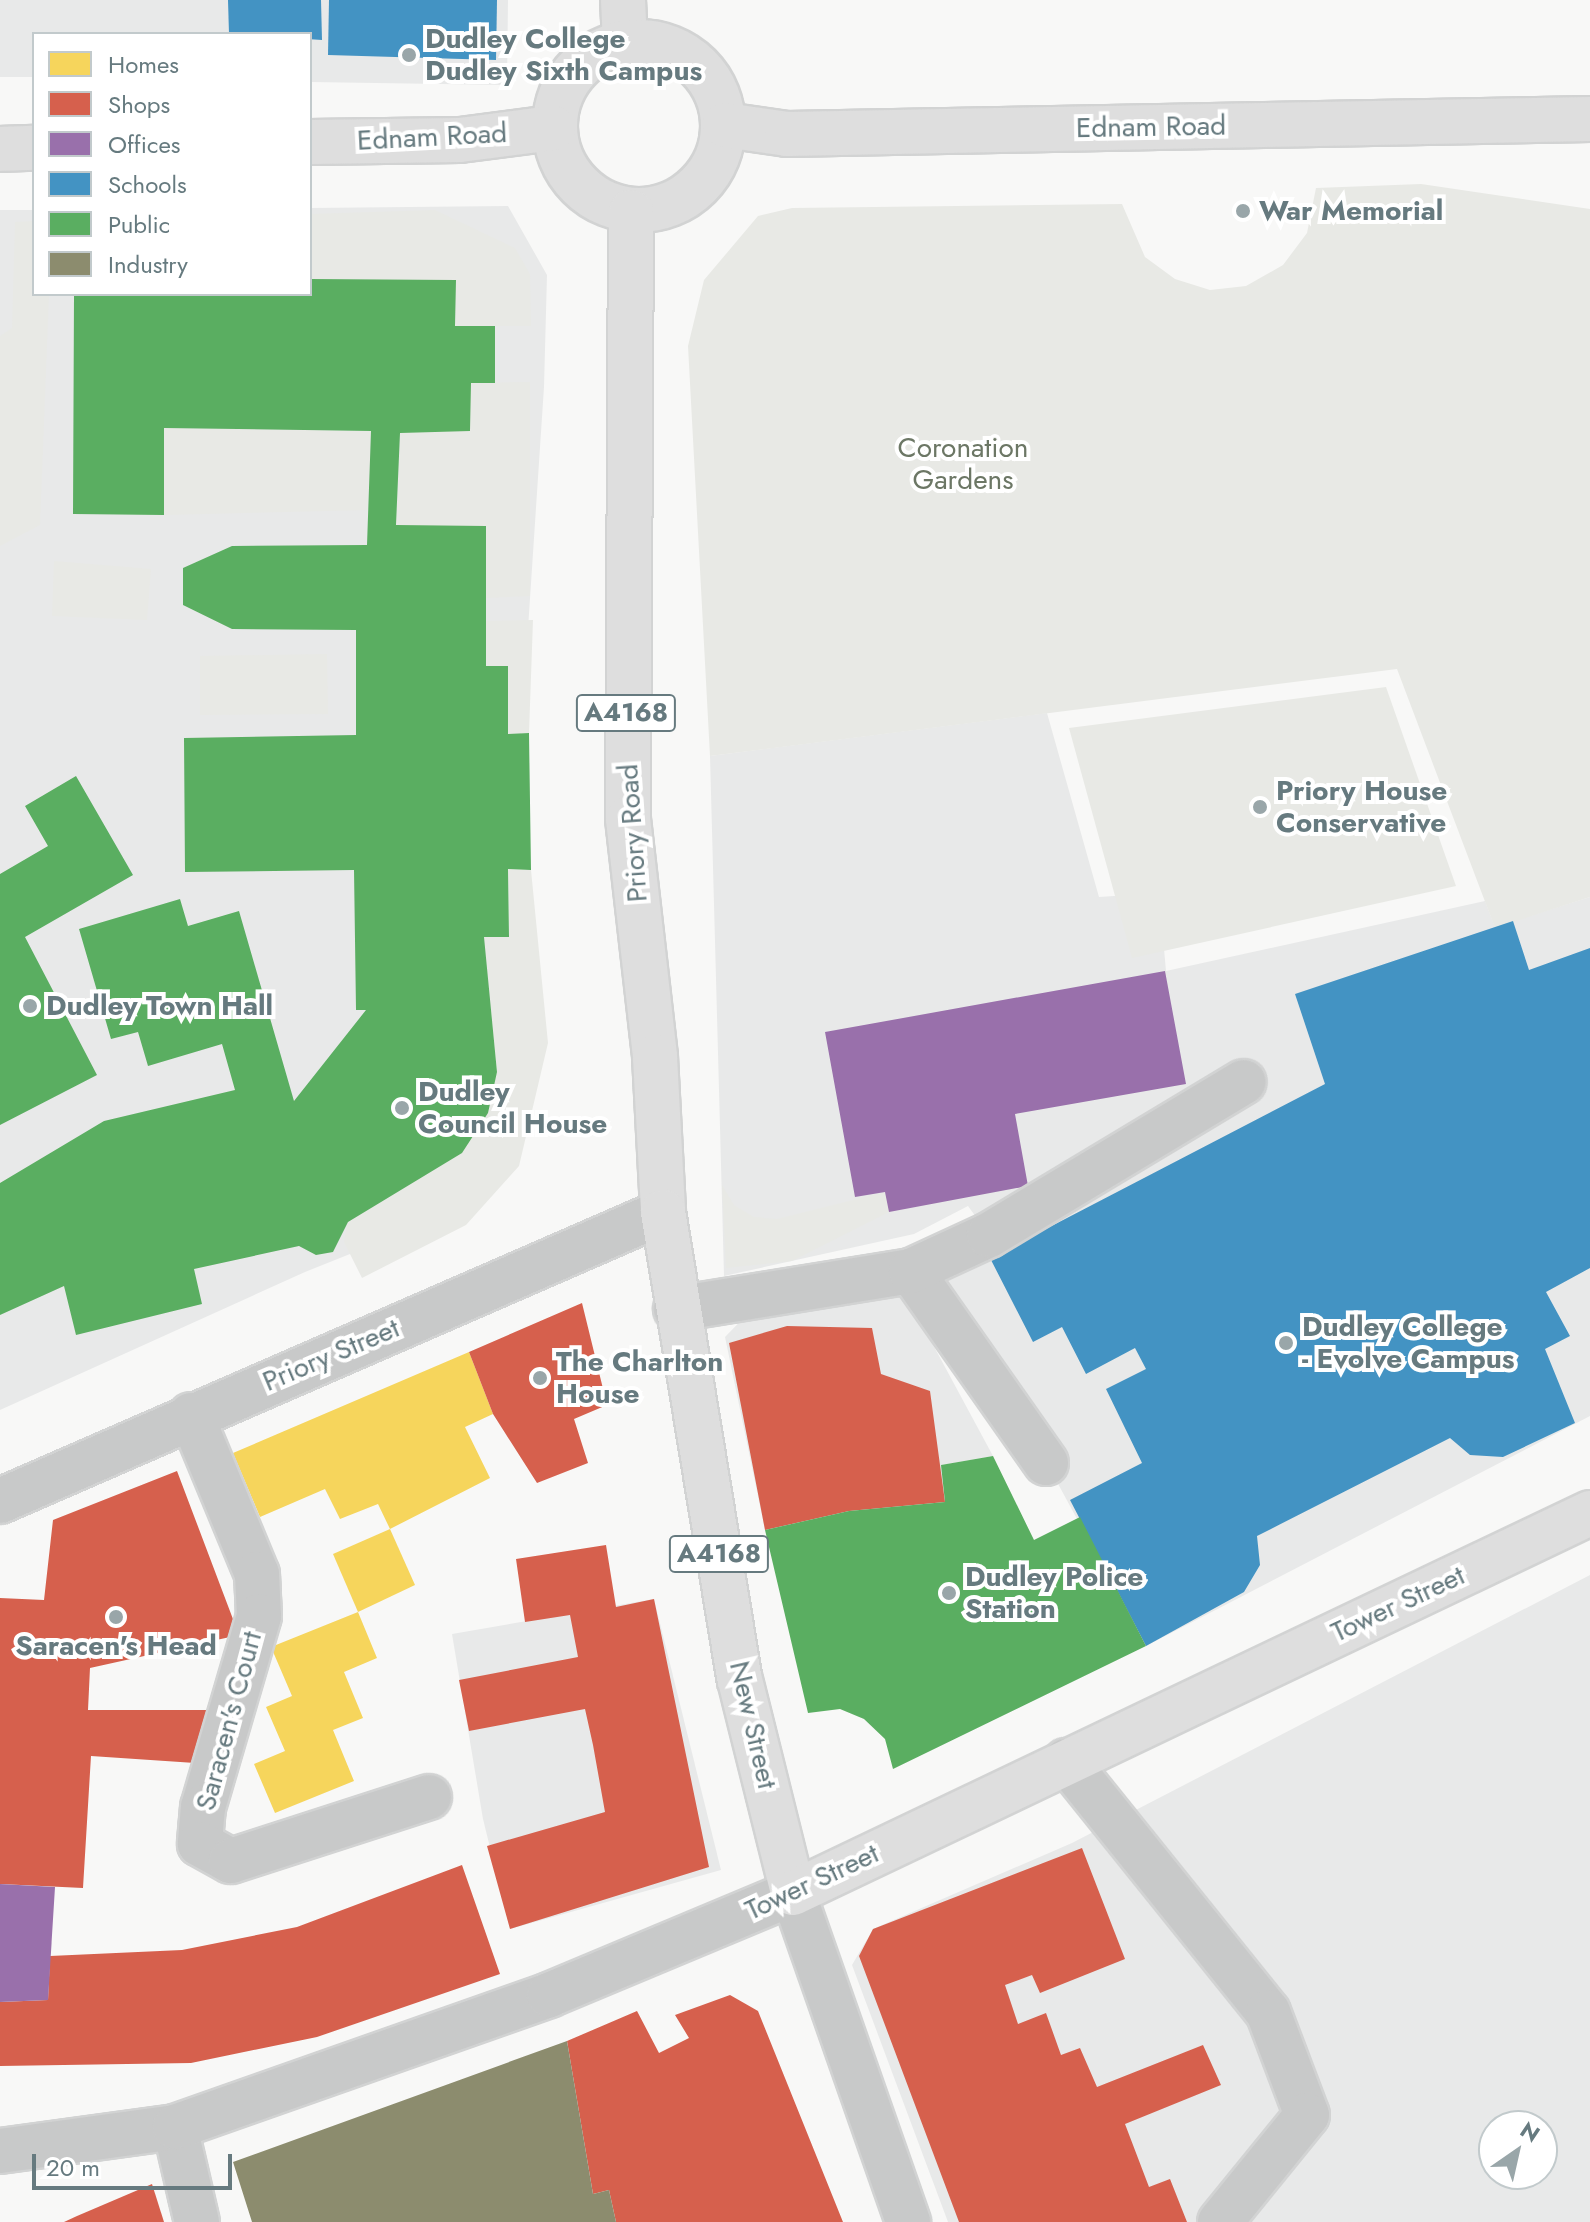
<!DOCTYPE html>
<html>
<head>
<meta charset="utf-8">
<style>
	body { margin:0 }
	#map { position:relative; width:1590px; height:2222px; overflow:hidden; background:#f8f8f7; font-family:Jost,sans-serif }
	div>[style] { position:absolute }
	.built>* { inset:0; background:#e8e9e9 }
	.green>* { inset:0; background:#e8e9e5 }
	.homes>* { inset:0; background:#f6d55c }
	.shops>* { inset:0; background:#d6604d }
	.offices>* { inset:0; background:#9970ab }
	.schools>* { inset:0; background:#4393c3 }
	.public>* { inset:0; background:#5aae61 }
	.industry>* { inset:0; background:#8c8c6e }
	.roads { filter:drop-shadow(2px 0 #d2d3d3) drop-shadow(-2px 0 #d2d3d3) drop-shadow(0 2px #d2d3d3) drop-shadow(0 -2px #d2d3d3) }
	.minor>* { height:44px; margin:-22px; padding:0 22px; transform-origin:22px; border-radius:22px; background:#c8c9c9 }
	.major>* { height:44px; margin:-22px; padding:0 22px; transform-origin:22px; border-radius:22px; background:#dedede }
	.major>.ring { margin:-22px; padding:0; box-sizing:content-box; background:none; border:44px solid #dedede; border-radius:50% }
	.dots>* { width:22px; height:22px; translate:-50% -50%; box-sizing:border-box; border:4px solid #fff; border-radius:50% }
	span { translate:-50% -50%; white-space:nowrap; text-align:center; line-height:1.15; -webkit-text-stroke:8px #fff; paint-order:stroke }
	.shield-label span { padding:2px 6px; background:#fff; border:2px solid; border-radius:6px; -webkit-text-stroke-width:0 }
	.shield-label { font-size:26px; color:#667a7f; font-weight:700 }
	.poi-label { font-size:28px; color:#667a7f; font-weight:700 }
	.left { translate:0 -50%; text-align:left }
	.street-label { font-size:28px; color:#667a7f }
	.park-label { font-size:28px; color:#6c7765 }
	.legend { position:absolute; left:32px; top:32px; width:280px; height:264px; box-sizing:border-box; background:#fff; border:2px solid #c2cacc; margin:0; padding:10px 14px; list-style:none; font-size:24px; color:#667a7f }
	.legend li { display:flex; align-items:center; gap:16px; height:40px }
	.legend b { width:40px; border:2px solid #c2cacc }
	.north { position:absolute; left:1478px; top:2110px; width:80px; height:80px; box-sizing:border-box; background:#fff; border:2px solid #c2cacc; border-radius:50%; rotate:34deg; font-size:22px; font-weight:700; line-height:32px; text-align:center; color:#667a7f }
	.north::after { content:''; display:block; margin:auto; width:28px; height:36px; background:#99a6a9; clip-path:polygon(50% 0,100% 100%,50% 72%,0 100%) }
	.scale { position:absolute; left:32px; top:2154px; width:200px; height:36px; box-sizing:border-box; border:4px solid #667a7f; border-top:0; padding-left:10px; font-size:24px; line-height:28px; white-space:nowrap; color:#667a7f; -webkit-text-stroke:6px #fff; paint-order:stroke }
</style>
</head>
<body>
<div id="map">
	<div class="built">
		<div style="clip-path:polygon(0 0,508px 0,507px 85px,310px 82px,310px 34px,34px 34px,34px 77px,0 77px)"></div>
		<div style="clip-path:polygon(508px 206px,547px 275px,544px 387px,516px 810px,465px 1208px,305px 1272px,0 1410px,0 210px,34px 210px,34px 294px,310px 294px,310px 208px)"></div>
		<div style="clip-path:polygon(1047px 713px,1099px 897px,1159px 893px,1166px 971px,1485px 901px,1495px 927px,1590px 897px,1590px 1416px,1146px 1646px,942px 1270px,989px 1235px,968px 1206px,914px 1234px,724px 1276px,710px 756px)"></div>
		<div style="clip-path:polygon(897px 1278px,993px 1456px,942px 1465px,945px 1502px,850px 1511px,765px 1530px,725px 1337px,768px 1293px)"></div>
		<div style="clip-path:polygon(evenodd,1590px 1575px,1590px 2222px,948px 2222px,852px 1965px,873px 1929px,1072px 1843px,1590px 1575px,1494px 2126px,1542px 2126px,1542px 2174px,1494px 2174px,1494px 2126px)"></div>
		<div style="clip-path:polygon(654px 1599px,721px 1870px,510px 1929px,483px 1819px,452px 1634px)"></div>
	</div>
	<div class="green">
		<div style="clip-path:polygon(1421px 184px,1590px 209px,1590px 897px,1495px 928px,1397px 669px,710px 756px,688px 346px,704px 280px,758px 216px,792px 208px,1122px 204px,1145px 257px,1175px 279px,1210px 290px,1246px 286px,1283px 265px,1307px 233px,1316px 188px)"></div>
		<div style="clip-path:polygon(435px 210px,515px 248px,530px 274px,531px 326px,455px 326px,456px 281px,310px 279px,310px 214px)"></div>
		<div style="clip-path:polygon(34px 221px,34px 294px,49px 294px,40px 525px,0 546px,0 336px,12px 328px,15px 222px)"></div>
		<div style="clip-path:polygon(530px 382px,530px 596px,486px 598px,396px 525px,400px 433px,471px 383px)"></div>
		<div style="clip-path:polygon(164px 428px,371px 431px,368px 510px,164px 515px)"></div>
		<div style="clip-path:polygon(54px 561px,151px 569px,147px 620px,52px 616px)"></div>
		<div style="clip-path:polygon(533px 620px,529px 733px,508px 734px,486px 666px,486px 621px)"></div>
		<div style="clip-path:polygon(327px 654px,328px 714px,200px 715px,200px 656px)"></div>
		<div style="clip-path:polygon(1386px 687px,1456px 886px,1132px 958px,1069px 728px)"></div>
		<div style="clip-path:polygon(508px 869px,531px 870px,548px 1043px,519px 1166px,466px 1225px,362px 1278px,344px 1242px,348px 1222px,462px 1153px,497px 1072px,484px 937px,509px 936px)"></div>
		<div style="clip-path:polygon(722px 1185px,734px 1205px,754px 1217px,777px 1219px,885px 1192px,889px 1212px,792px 1261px,726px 1268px)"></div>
	</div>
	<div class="homes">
		<div style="clip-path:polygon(469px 1352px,493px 1414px,465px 1427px,490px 1478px,390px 1529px,378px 1504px,340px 1519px,325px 1489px,260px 1517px,233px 1453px)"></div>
		<div style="clip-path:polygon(390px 1529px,415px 1585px,358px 1612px,333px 1554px)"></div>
		<div style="clip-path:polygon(358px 1612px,377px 1658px,344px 1672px,363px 1718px,333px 1730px,354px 1781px,275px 1813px,254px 1764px,285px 1751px,266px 1707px,292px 1696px,271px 1647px)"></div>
	</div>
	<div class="shops">
		<div style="clip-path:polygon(582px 1303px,607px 1405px,574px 1419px,588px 1463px,537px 1483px,493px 1414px,469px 1352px)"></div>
		<div style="clip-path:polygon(787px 1326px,872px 1328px,881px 1374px,930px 1391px,945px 1502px,849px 1511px,765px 1530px,729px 1343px)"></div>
		<div style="clip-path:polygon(177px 1471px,239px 1635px,90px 1668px,88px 1710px,208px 1710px,195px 1763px,91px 1756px,83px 1888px,0 1884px,0 1598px,44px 1600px,53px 1520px)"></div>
		<div style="clip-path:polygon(606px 1545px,616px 1607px,654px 1599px,709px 1867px,510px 1929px,487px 1846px,605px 1812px,593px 1745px,585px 1709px,469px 1731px,459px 1680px,578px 1657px,570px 1615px,525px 1622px,516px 1559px)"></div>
		<div style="clip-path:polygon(1082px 1848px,1125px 1959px,1040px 1993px,1032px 1975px,1005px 1985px,1018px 2024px,1046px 2013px,1061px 2055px,1080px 2048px,1097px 2087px,1203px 2045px,1221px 2085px,1125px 2124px,1149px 2187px,1170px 2179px,1187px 2222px,959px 2222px,859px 1956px,873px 1929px)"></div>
		<div style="clip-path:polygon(462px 1865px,500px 1974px,317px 2037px,191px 2063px,0 2066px,0 2002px,48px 2000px,50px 1956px,182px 1950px,297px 1927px)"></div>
		<div style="clip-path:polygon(730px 1995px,758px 2011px,843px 2222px,616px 2222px,609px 2190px,593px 2194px,567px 2041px,637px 2011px,659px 2053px,689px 2038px,675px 2015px)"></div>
		<div style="clip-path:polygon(152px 2184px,164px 2222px,64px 2222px,77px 2216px)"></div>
	</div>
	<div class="offices">
		<div style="clip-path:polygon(1165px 971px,1186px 1084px,1015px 1114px,1028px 1186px,889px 1212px,885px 1192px,855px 1197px,825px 1032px)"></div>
		<div style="clip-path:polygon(0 1884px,55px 1887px,48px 2000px,0 2002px)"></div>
	</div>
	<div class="schools">
		<div style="clip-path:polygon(228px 0,321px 0,322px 40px,229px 34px)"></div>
		<div style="clip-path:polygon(329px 0,497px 0,496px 60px,328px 55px)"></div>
		<div style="clip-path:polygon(1513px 921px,1529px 970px,1590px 948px,1590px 1268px,1546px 1292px,1570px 1336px,1545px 1349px,1575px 1423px,1503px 1457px,1470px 1455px,1450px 1438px,1257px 1536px,1260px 1565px,1244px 1592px,1146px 1646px,1070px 1500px,1142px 1463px,1106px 1389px,1146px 1369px,1135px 1348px,1086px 1374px,1062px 1327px,1033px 1342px,990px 1258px,1325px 1084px,1295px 994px)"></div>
	</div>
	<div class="public">
		<div style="clip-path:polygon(310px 279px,456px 280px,455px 326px,495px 326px,495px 383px,471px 383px,470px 431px,400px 433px,396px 525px,486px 526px,486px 666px,508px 666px,508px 734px,529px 733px,531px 870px,508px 869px,509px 937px,484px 937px,497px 1072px,488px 1113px,462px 1153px,348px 1222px,333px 1252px,316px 1255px,299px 1246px,194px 1269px,202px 1304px,76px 1335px,64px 1286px,0 1315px,0 1183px,104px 1121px,235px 1090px,222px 1044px,148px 1066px,138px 1032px,111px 1039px,79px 929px,180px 899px,188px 926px,239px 911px,294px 1101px,366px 1010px,356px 1010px,354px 870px,185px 872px,184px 738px,356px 735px,356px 630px,232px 629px,183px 605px,183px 568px,232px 546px,367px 545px,371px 431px,164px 428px,164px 515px,73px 514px,74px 294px,310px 294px)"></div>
		<div style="clip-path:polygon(76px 776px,133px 875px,25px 937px,97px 1075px,0 1125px,0 874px,48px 846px,25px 806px)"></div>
		<div style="clip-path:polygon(993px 1456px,1034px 1540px,1080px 1517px,1146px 1646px,893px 1769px,885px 1739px,864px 1719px,840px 1709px,808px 1713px,765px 1530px,849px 1511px,945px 1502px,941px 1465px)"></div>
	</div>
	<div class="industry">
		<div style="clip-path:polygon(567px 2041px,593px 2194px,609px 2190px,616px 2222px,252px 2222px,233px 2162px)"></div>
	</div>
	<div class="roads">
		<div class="minor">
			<div style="left:676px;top:1309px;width:238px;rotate:-9.2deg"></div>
			<div style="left:191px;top:1415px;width:172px;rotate:67.5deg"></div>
			<div style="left:257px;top:1574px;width:42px;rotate:87.3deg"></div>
			<div style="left:259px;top:1616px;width:199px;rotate:106.3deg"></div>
			<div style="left:203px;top:1807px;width:37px;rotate:95deg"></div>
			<div style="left:200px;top:1844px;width:35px;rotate:29deg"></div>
			<div style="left:231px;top:1861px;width:208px;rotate:-17.9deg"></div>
			<div style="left:1046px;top:1463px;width:235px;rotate:-125.1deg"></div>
			<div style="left:911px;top:1271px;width:86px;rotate:-24.8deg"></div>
			<div style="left:989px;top:1235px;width:297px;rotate:-31deg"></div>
			<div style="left:0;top:1501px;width:723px;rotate:-23.55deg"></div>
			<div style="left:1066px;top:1761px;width:322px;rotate:51.2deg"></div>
			<div style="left:1268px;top:2012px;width:110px;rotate:69.3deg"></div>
			<div style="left:1307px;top:2115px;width:138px;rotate:129.1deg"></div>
			<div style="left:175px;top:2127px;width:98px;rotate:77deg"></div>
			<div style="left:0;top:2151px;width:177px;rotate:-7.8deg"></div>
			<div style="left:175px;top:2127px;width:397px;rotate:-19.4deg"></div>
			<div style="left:549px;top:1995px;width:264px;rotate:-22.7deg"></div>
			<div style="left:793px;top:1893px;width:349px;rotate:70.7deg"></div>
		</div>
		<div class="major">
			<div style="left:623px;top:0;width:42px;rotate:87.3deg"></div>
			<div class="ring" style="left:555px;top:42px;width:124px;height:124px"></div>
			<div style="left:725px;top:125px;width:63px;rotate:8.3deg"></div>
			<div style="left:787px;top:134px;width:803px;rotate:-1.07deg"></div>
			<div style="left:310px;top:142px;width:150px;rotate:-0.8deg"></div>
			<div style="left:460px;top:140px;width:94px;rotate:-7.4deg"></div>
			<div style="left:0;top:149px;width:34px;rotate:-2deg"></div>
			<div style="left:631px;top:212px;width:607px;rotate:90.28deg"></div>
			<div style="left:628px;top:819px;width:240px;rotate:83.5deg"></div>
			<div style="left:655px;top:1057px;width:155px;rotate:87deg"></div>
			<div style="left:663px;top:1212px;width:474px;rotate:80.7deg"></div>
			<div style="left:740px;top:1680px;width:219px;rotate:76deg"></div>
			<div style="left:793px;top:1893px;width:883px;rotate:-25.49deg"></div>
		</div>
	</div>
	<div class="dots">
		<div style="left:409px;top:55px;background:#99a6a9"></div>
		<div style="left:1243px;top:211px;background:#99a6a9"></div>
		<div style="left:1260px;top:807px;background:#99a6a9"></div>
		<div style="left:30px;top:1006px;background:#99a6a9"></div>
		<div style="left:402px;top:1108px;background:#99a6a9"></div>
		<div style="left:1286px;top:1343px;background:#99a6a9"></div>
		<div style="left:540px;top:1378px;background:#99a6a9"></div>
		<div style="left:949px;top:1593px;background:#99a6a9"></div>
		<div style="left:116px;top:1617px;background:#99a6a9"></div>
	</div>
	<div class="shield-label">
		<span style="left:626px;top:713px">A4168</span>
		<span style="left:719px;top:1554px">A4168</span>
	</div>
	<div class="poi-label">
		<span class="left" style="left:425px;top:55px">Dudley College<br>Dudley Sixth Campus</span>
		<span class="left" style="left:1259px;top:211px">War Memorial</span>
		<span class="left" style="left:1276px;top:807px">Priory House<br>Conservative</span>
		<span class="left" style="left:46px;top:1006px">Dudley Town Hall</span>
		<span class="left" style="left:418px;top:1108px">Dudley<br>Council House</span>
		<span class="left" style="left:1302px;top:1343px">Dudley College<br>- Evolve Campus</span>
		<span class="left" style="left:556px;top:1378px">The Charlton<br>House</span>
		<span class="left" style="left:965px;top:1593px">Dudley Police<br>Station</span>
		<span style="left:116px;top:1646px">Saracen's Head</span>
	</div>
	<div class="street-label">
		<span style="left:1151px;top:127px;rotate:-1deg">Ednam Road</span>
		<span style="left:432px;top:137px;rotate:-3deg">Ednam Road</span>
		<span style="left:633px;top:833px;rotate:-94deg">Priory Road</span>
		<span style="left:331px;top:1355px;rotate:-23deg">Priory Street</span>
		<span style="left:1398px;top:1604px;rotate:-25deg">Tower Street</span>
		<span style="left:229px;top:1721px;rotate:-75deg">Saracen's Court</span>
		<span style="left:753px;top:1725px;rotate:77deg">New Street</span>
		<span style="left:812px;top:1882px;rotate:-25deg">Tower Street</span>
	</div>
	<div class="park-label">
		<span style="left:963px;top:464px">Coronation<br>Gardens</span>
	</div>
	<ul class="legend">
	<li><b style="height:22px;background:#f6d55c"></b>Homes</li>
	<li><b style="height:22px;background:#d6604d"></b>Shops</li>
	<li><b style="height:22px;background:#9970ab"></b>Offices</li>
	<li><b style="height:22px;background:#4393c3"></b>Schools</li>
	<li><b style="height:22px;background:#5aae61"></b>Public</li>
	<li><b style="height:22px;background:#8c8c6e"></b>Industry</li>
	</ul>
	<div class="north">N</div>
	<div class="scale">20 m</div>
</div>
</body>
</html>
